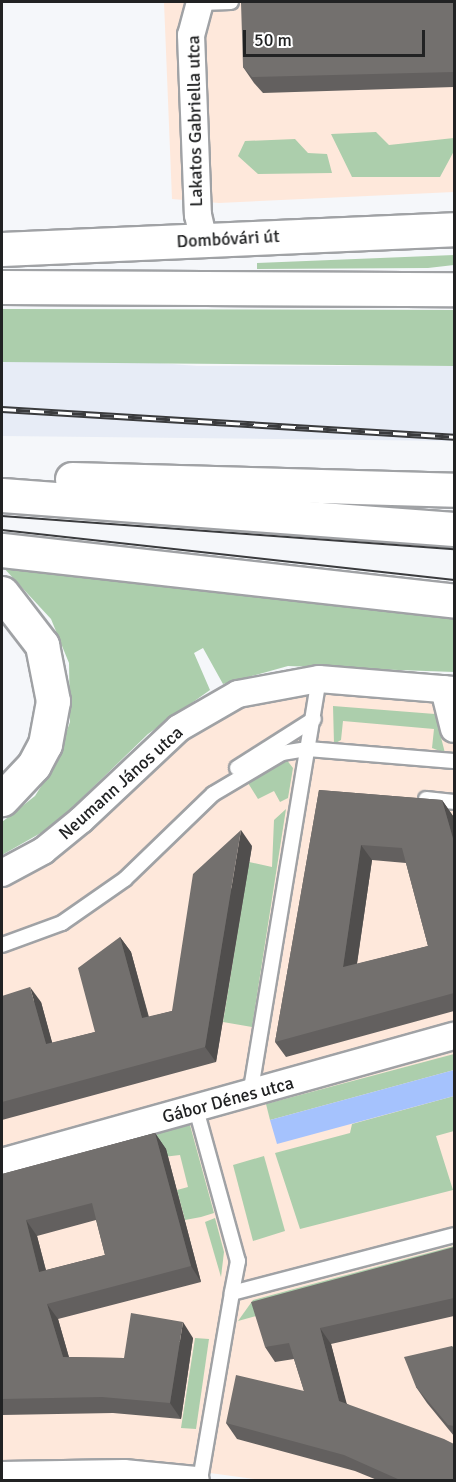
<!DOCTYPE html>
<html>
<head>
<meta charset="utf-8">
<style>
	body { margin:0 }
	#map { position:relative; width:456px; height:1482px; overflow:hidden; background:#f5f7fa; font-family:Signika,sans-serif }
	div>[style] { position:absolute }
	.commercial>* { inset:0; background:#fee8db }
	.built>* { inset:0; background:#e7ecf6 }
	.green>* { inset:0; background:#acceac }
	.water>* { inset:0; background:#a5c2fd }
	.roads { filter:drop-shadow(2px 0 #a0a2a5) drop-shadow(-2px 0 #a0a2a5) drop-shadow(0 2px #a0a2a5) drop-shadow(0 -2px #a0a2a5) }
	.service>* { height:14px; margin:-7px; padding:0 7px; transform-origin:7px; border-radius:7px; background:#fff }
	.minor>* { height:26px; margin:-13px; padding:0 13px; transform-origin:13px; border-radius:13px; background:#fff }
	.secondary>* { height:33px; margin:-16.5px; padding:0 16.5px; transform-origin:16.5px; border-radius:16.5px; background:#fff }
	.primary>* { height:33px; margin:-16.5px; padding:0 16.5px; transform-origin:16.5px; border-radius:16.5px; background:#fff }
	.tram>* { height:1.5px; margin:-0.75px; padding:0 0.75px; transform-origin:0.75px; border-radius:0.75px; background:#3a3b3d }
	.rail>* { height:7px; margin-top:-3.5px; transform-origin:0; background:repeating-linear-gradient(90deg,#fff 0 14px,#3a3b3d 0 28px); box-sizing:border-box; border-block:2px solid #3a3b3d }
	.wall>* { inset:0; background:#63605f }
	.shaded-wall>* { inset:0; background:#504e4d }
	.building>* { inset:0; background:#73706e }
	span { translate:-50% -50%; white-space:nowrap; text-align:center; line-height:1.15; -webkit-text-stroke:5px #fff; paint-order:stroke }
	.street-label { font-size:18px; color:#212223 }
	.frame { position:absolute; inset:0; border:3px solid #212223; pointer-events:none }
	.scale { position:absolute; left:243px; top:30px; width:182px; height:27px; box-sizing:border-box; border:3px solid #212223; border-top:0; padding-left:8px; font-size:18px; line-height:21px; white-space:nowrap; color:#212223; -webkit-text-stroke:4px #fff; paint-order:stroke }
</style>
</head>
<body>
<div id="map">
	<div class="commercial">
		<div style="clip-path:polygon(164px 2px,454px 2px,454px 192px,219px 203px,172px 199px)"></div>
		<div style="clip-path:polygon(305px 684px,454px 693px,454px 1480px,261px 1480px,99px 1458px,2px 1462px,2px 876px,178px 734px,250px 694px)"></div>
	</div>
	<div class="built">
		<div style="clip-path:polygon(122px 360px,197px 366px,454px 366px,454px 441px,2px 436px,2px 362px)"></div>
	</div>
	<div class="green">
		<div style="clip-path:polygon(376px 132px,389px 145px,454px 138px,454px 151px,440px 177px,352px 177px,331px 134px)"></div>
		<div style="clip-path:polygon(295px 139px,308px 153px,327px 154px,332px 173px,258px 174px,238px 156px,245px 141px)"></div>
		<div style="clip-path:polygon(454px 255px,454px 265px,428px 268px,257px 269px,257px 263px)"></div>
		<div style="clip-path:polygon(2px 309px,454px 310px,454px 366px,2px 362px)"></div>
		<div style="clip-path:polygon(2px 566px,454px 616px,454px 672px,288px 666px,223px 684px,203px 648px,194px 653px,210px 690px,148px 734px,53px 826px,2px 855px,2px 822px,35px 796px,55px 764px,70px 722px,69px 663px,51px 619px)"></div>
		<div style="clip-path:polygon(333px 706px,435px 714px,445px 753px,432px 748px,434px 729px,343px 721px,341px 740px,334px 744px)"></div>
		<div style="clip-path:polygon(286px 759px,293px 768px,288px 798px,280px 802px,274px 791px,258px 799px,248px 783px)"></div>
		<div style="clip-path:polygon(286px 809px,252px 1027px,223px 1022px,249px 862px,272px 867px,274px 820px)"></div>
		<div style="clip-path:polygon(454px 1054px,454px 1070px,270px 1120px,266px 1104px)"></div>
		<div style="clip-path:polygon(454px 1096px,454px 1131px,436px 1136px,453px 1190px,300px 1229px,275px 1153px,350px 1133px,352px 1124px)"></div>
		<div style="clip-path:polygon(190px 1125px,214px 1213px,201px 1217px,185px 1220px,177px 1190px,188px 1187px,180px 1155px,2px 1176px)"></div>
		<div style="clip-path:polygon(264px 1156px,285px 1231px,253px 1241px,233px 1165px)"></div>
		<div style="clip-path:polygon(215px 1218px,224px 1252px,221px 1277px,205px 1222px)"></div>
		<div style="clip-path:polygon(454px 1246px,454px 1262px,238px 1321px,253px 1300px)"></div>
		<div style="clip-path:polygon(195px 1338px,209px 1339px,196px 1429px,181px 1428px)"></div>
	</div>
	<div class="water">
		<div style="clip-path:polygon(454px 1070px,454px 1096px,277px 1144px,270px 1120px)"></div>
	</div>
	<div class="roads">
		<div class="service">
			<div style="left:200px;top:3px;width:31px;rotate:-2deg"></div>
			<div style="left:237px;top:768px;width:91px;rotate:-32.5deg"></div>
			<div style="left:426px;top:799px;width:28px;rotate:6deg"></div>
			<div style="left:2px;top:945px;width:64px;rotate:-20.1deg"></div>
			<div style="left:62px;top:923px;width:77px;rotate:-34.9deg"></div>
			<div style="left:125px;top:879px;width:122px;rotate:-44deg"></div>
			<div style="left:213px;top:794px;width:80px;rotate:-30.7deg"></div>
			<div style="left:282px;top:753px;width:26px;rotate:-9deg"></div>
			<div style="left:308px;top:749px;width:146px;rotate:4.7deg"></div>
			<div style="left:250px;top:1095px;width:422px;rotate:-80.6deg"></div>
			<div style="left:196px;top:1109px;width:158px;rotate:74.6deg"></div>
			<div style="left:238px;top:1261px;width:33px;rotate:101deg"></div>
			<div style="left:200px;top:1480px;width:190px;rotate:-80.3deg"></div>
			<div style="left:232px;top:1293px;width:229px;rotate:-14.6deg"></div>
		</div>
		<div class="minor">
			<div style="left:200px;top:2px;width:34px;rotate:105deg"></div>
			<div style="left:191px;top:35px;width:180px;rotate:87.8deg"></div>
			<div style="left:198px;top:215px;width:26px;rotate:77deg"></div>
			<div style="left:444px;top:689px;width:41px;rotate:76deg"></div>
			<div style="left:2px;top:873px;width:47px;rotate:-28.2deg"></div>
			<div style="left:43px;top:851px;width:49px;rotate:-39.2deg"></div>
			<div style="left:81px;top:820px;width:134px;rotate:-43.2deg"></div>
			<div style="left:179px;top:728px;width:68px;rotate:-30deg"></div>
			<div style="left:238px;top:694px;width:82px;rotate:-10.5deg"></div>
			<div style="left:319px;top:679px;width:135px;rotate:4.7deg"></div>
			<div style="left:2px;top:1162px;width:469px;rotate:-15.6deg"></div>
			<div style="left:2px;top:1475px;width:122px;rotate:-0.9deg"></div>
			<div style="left:124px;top:1473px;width:72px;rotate:5.6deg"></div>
		</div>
		<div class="secondary">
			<div style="left:2px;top:249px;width:452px;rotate:-2.5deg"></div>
			<div style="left:2px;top:287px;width:452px;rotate:0.3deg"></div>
		</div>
		<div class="primary">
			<div style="left:72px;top:479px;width:382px;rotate:1.6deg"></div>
			<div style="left:2px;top:495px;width:453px;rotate:4.3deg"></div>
			<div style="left:2px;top:550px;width:455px;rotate:6.4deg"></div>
			<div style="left:2px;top:593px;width:66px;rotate:52.4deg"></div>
			<div style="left:42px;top:645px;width:57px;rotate:78.9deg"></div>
			<div style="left:53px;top:701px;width:44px;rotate:100.5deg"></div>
			<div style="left:45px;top:744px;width:24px;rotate:118deg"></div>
			<div style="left:34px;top:765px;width:47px;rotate:133.3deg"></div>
		</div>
	</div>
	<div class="tram">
		<div style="left:2px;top:516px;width:453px;rotate:4.2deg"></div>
		<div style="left:2px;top:530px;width:455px;rotate:6.3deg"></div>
	</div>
	<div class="rail">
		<div style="left:2px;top:409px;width:453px;rotate:3.5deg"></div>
	</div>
	<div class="wall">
		<div style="clip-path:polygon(454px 2px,454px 87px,263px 93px,254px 83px,243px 67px)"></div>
		<div style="clip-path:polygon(evenodd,319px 790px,442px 800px,453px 816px,454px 822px,454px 1011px,286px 1057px,275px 1042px,319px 790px,372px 860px,406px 863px,428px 946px,357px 964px,372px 860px)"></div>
		<div style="clip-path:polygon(252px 846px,216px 1062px,2px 1120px,2px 996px,41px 1002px,52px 1043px,95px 1032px,120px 937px,131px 952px,149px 1017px,172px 1011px)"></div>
		<div style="clip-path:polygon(evenodd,155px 1133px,166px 1149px,201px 1282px,58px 1319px,69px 1357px,124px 1358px,193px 1338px,181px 1419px,113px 1413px,2px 1415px,2px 1174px,155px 1133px,96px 1220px,105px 1255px,46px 1270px,37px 1236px,96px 1220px)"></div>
		<div style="clip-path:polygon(454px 1247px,454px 1316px,331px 1344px,346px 1403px,454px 1480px,377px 1480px,355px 1471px,237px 1439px,226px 1423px,304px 1391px,294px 1359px,275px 1362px,265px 1347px)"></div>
		<div style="clip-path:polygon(454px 1348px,454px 1436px,427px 1403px,416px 1387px)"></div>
	</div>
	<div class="shaded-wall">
		<div style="clip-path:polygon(442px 800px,453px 816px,454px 822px,454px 842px)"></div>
		<div style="clip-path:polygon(241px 830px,252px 846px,216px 1062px,205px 1047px)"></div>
		<div style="clip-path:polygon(361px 845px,372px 860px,354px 983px,343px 967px)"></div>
		<div style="clip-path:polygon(120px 937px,131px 952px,153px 1034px,142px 1018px)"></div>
		<div style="clip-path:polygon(30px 987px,41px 1002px,57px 1060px,46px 1044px)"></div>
		<div style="clip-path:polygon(155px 1133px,166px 1149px,201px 1282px,191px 1266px)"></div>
		<div style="clip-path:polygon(26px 1220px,37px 1236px,50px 1287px,39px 1272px)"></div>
		<div style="clip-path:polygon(47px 1304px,58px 1319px,73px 1372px,63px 1357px)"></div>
		<div style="clip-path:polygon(183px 1322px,193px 1338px,181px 1419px,170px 1403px)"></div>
		<div style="clip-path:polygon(320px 1328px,331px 1344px,350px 1416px,339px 1401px)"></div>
	</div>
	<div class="building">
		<div style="clip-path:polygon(241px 2px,454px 2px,454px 72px,252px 77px,243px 67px)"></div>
		<div style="clip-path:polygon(evenodd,319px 790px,442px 800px,454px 842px,454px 993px,275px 1042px,319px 790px,361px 845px,402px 848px,428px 946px,343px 967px,361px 845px)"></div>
		<div style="clip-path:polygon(241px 830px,205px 1047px,2px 1102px,2px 996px,30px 987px,46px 1044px,95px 1032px,78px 968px,120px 937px,142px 1018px,172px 1011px,193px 874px)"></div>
		<div style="clip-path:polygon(evenodd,155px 1133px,191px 1266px,47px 1304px,63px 1357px,124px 1358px,131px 1313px,183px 1322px,170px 1403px,102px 1397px,2px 1399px,2px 1174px,155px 1133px,92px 1203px,105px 1255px,39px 1272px,26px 1220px,92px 1203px)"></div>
		<div style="clip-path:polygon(454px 1247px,454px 1298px,320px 1328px,339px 1401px,444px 1439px,454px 1444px,454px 1480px,400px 1480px,344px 1455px,226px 1423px,236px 1375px,304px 1391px,289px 1343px,265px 1347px,251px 1302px)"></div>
		<div style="clip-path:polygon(452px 1346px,454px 1348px,454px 1426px,448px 1425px,416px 1387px,404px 1357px)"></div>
	</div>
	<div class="street-label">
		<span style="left:195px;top:121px;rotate:-91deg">Lakatos Gabriella utca</span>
		<span style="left:228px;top:239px;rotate:-3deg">Dombóvári út</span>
		<span style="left:121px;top:783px;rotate:-42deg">Neumann János utca</span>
		<span style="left:228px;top:1100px;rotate:-15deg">Gábor Dénes utca</span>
	</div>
	<div class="frame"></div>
	<div class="scale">50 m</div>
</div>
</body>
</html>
